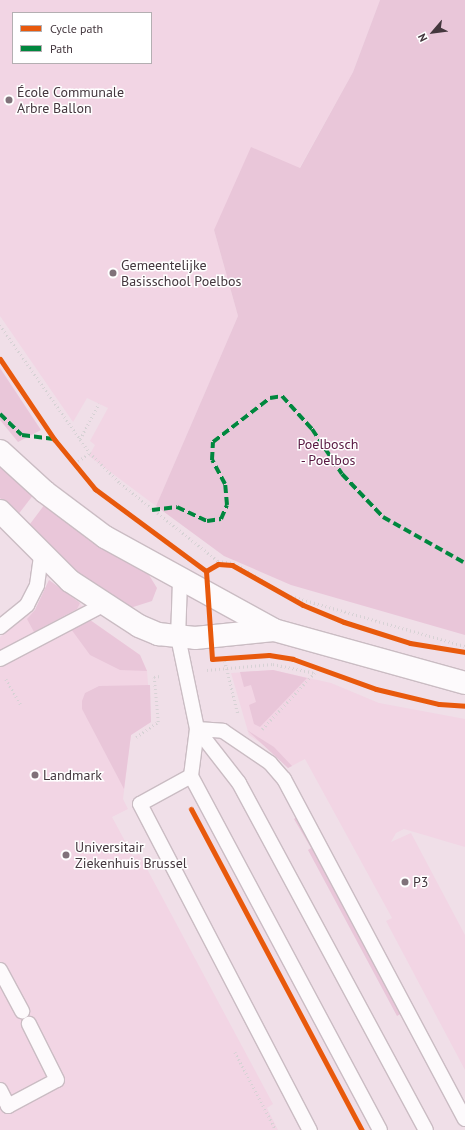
<!DOCTYPE html>
<html>
<head>
<meta charset="utf-8">
<style>
	body { margin:0 }
	#map { position:relative; width:465px; height:1130px; overflow:hidden; background:#f0dfe8; font-family:"PT Sans",sans-serif }
	div>[style] { position:absolute }
	.built>* { inset:0; background:#f2d5e4 }
	.green>* { inset:0; background:#e9c6d9 }
	.path>* { height:2.5px; margin-top:-1.25px; transform-origin:0; background:repeating-linear-gradient(90deg,#d7d2d5 0 1px,transparent 0 4px) }
	.roads { filter:drop-shadow(1px 0 #cabcc3) drop-shadow(-1px 0 #cabcc3) drop-shadow(0 1px #cabcc3) drop-shadow(0 -1px #cabcc3) }
	.lane>* { height:14px; margin:-7px; padding:0 7px; transform-origin:7px; border-radius:7px; background:#fdfafc }
	.street>* { height:22px; margin:-11px; padding:0 11px; transform-origin:11px; border-radius:11px; background:#fdfafc }
	.quiet>* { height:4px; margin-top:-2px; transform-origin:0; background:repeating-linear-gradient(90deg,#00873e 0 8px,transparent 0 12px) }
	.cycleway>* { height:5px; margin:-2.5px; padding:0 2.5px; transform-origin:2.5px; border-radius:2.5px; background:#e8590c }
	.dots>* { width:11px; height:11px; translate:-50% -50%; box-sizing:border-box; border:2px solid #fff; border-radius:50% }
	span { translate:-50% -50%; white-space:nowrap; text-align:center; line-height:1.15; -webkit-text-stroke:3px #fff; paint-order:stroke }
	.poi-label { font-size:14px; color:#44373e }
	.left { translate:0 -50%; text-align:left }
	.park-label { font-size:14px; color:#591942 }
	.legend { position:absolute; left:12px; top:12px; width:140px; height:52px; box-sizing:border-box; background:#fff; border:1px solid #b4afb2; margin:0; padding:5px 7px; list-style:none; font-size:12px; color:#44373e }
	.legend li { display:flex; align-items:center; gap:8px; height:20px }
	.legend b { width:20px; border:1px solid #b4afb2 }
	.north { position:absolute; left:413px; top:12px; width:40px; height:40px; -webkit-text-stroke:3px #fff; paint-order:stroke; rotate:242deg; font-size:11px; font-weight:700; line-height:16px; text-align:center; color:#44373e }
	.north::after { content:''; display:block; margin:auto; width:14px; height:18px; background:#44373e; clip-path:polygon(50% 0,100% 100%,50% 72%,0 100%) }
</style>
</head>
<body>
<div id="map">
	<div class="built">
		<div style="clip-path:polygon(evenodd,0 0,380px 0,353px 72px,299px 169px,214px 230px,238px 316px,156px 506px,89px 456px,95px 445px,90px 441px,108px 408px,87px 398px,73px 422px,0 316px,0 0,13px 13px,151px 13px,151px 63px,13px 63px,13px 13px)"></div>
		<div style="clip-path:polygon(49px 580px,80px 603px,90px 620px,140px 655px,147px 671px,151px 722px,131px 735px,123px 799px,128px 809px,112px 817px,133px 856px,139px 854px,273px 1104px,267px 1108px,278px 1130px,0 1130px,0 637px,35px 610px)"></div>
		<div style="clip-path:polygon(273px 670px,331px 683px,379px 703px,465px 719px,465px 847px,404px 829px,396px 833px,391px 842px,411px 833px,465px 935px,465px 1070px,386px 921px,392px 918px,305px 759px,288px 768px,274px 752px,249px 735px,231px 673px)"></div>
	</div>
	<div class="green">
		<div style="clip-path:polygon(380px 0,465px 0,465px 635px,291px 585px,224px 556px,156px 506px,238px 316px,214px 230px,251px 147px,300px 168px,353px 72px)"></div>
		<div style="clip-path:polygon(0 368px,41px 430px,18px 442px,0 420px)"></div>
		<div style="clip-path:polygon(0 464px,34px 494px,17px 516px,0 498px)"></div>
		<div style="clip-path:polygon(45px 504px,149px 575px,157px 588px,152px 601px,130px 608px,72px 571px,27px 528px)"></div>
		<div style="clip-path:polygon(49px 580px,80px 603px,77px 609px,34px 632px,27px 619px,35px 610px)"></div>
		<div style="clip-path:polygon(90px 620px,140px 655px,147px 671px,120px 670px,90px 655px,71px 629px)"></div>
		<div style="clip-path:polygon(273px 670px,307px 678px,260px 727px,254px 724px,249px 705px,256px 702px,251px 685px,244px 687px,240px 672px)"></div>
		<div style="clip-path:polygon(150px 685px,151px 722px,131px 735px,124px 789px,82px 709px,82px 701px,85px 693px,99px 686px)"></div>
		<div style="clip-path:polygon(247px 730px,274px 747px,292px 766px,288px 768px)"></div>
		<div style="clip-path:polygon(297px 817px,402px 1013px,397px 1016px,308px 850px,311px 848px,294px 819px)"></div>
	</div>
	<div class="path">
		<div style="left:0;top:325px;width:156px;rotate:54.9deg"></div>
		<div style="left:90px;top:453px;width:42px;rotate:45deg"></div>
		<div style="left:120px;top:483px;width:125px;rotate:38.5deg"></div>
		<div style="left:218px;top:561px;width:16px;rotate:7deg"></div>
		<div style="left:234px;top:563px;width:62px;rotate:31.1deg"></div>
		<div style="left:287px;top:595px;width:185px;rotate:16deg"></div>
		<div style="left:80px;top:439px;width:40px;rotate:-62deg"></div>
		<div style="left:78px;top:461px;width:14px;rotate:-34deg"></div>
		<div style="left:225px;top:661px;width:55px;rotate:76.2deg"></div>
		<div style="left:207px;top:670px;width:66px;rotate:-5.2deg"></div>
		<div style="left:273px;top:664px;width:43px;rotate:12.1deg"></div>
		<div style="left:315px;top:673px;width:79px;rotate:133deg"></div>
		<div style="left:6px;top:679px;width:30px;rotate:60deg"></div>
		<div style="left:136px;top:737px;width:27px;rotate:-34deg"></div>
		<div style="left:158px;top:722px;width:45px;rotate:-95.1deg"></div>
		<div style="left:154px;top:677px;width:6px;rotate:-9deg"></div>
		<div style="left:235px;top:1052px;width:88px;rotate:62.3deg"></div>
	</div>
	<div class="roads">
		<div class="lane">
			<div style="left:180px;top:581px;width:56px;rotate:92deg"></div>
			<div style="left:178px;top:637px;width:94px;rotate:78.3deg"></div>
			<div style="left:197px;top:729px;width:47px;rotate:97.3deg"></div>
			<div style="left:191px;top:776px;width:401px;rotate:61.9deg"></div>
			<div style="left:0;top:627px;width:35px;rotate:-39deg"></div>
			<div style="left:27px;top:605px;width:22px;rotate:-63deg"></div>
			<div style="left:37px;top:585px;width:30px;rotate:-82deg"></div>
			<div style="left:0;top:659px;width:116px;rotate:-27.7deg"></div>
			<div style="left:197px;top:729px;width:26px;rotate:4deg"></div>
			<div style="left:223px;top:731px;width:57px;rotate:34.2deg"></div>
			<div style="left:270px;top:763px;width:21px;rotate:49deg"></div>
			<div style="left:284px;top:779px;width:385px;rotate:62deg"></div>
			<div style="left:197px;top:729px;width:68px;rotate:52.1deg"></div>
			<div style="left:239px;top:783px;width:394px;rotate:61.7deg"></div>
			<div style="left:191px;top:776px;width:58px;rotate:151.2deg"></div>
			<div style="left:140px;top:804px;width:368px;rotate:62.5deg"></div>
			<div style="left:0;top:970px;width:47px;rotate:61.8deg"></div>
			<div style="left:0;top:1090px;width:18px;rotate:63deg"></div>
			<div style="left:8px;top:1106px;width:55px;rotate:-28deg"></div>
			<div style="left:57px;top:1080px;width:63px;rotate:-116.6deg"></div>
		</div>
		<div class="street">
			<div style="left:0;top:451px;width:61px;rotate:42.3deg"></div>
			<div style="left:45px;top:492px;width:75px;rotate:36.9deg"></div>
			<div style="left:105px;top:537px;width:193px;rotate:28.8deg"></div>
			<div style="left:274px;top:630px;width:198px;rotate:15.5deg"></div>
			<div style="left:0;top:511px;width:99px;rotate:45deg"></div>
			<div style="left:70px;top:581px;width:82px;rotate:33.1deg"></div>
			<div style="left:139px;top:626px;width:21px;rotate:23deg"></div>
			<div style="left:158px;top:634px;width:37px;rotate:6deg"></div>
			<div style="left:195px;top:638px;width:79px;rotate:-5.8deg"></div>
		</div>
	</div>
	<div class="quiet">
		<div style="left:0;top:414px;width:30px;rotate:44deg"></div>
		<div style="left:22px;top:435px;width:32px;rotate:7deg"></div>
		<div style="left:152px;top:510px;width:25px;rotate:-7deg"></div>
		<div style="left:177px;top:507px;width:33px;rotate:25deg"></div>
		<div style="left:207px;top:521px;width:14px;rotate:-8deg"></div>
		<div style="left:221px;top:519px;width:15px;rotate:-67deg"></div>
		<div style="left:227px;top:505px;width:21px;rotate:-95deg"></div>
		<div style="left:225px;top:484px;width:27px;rotate:-118deg"></div>
		<div style="left:212px;top:460px;width:18px;rotate:-87deg"></div>
		<div style="left:213px;top:442px;width:72px;rotate:-37.7deg"></div>
		<div style="left:270px;top:398px;width:12px;rotate:-9deg"></div>
		<div style="left:282px;top:396px;width:45px;rotate:47.7deg"></div>
		<div style="left:312px;top:429px;width:54px;rotate:56.3deg"></div>
		<div style="left:342px;top:474px;width:59px;rotate:46.4deg"></div>
		<div style="left:383px;top:517px;width:94px;rotate:29.3deg"></div>
	</div>
	<div class="cycleway">
		<div style="left:0;top:359px;width:97px;rotate:56deg"></div>
		<div style="left:54px;top:439px;width:65px;rotate:50.6deg"></div>
		<div style="left:95px;top:489px;width:138px;rotate:36.5deg"></div>
		<div style="left:206px;top:571px;width:88px;rotate:86.1deg"></div>
		<div style="left:212px;top:659px;width:57px;rotate:-4deg"></div>
		<div style="left:269px;top:655px;width:24px;rotate:9deg"></div>
		<div style="left:293px;top:659px;width:88px;rotate:19.9deg"></div>
		<div style="left:376px;top:689px;width:65px;rotate:13.4deg"></div>
		<div style="left:439px;top:704px;width:26px;rotate:4deg"></div>
		<div style="left:206px;top:571px;width:14px;rotate:-30deg"></div>
		<div style="left:218px;top:564px;width:14px;rotate:4deg"></div>
		<div style="left:232px;top:565px;width:81px;rotate:29.4deg"></div>
		<div style="left:303px;top:605px;width:44px;rotate:22.5deg"></div>
		<div style="left:344px;top:622px;width:69px;rotate:17.7deg"></div>
		<div style="left:410px;top:643px;width:56px;rotate:9.3deg"></div>
		<div style="left:191px;top:809px;width:364px;rotate:62deg"></div>
	</div>
	<div class="dots">
		<div style="left:9px;top:100px;background:#80727a"></div>
		<div style="left:113px;top:273px;background:#80727a"></div>
		<div style="left:35px;top:775px;background:#80727a"></div>
		<div style="left:66px;top:855px;background:#80727a"></div>
		<div style="left:405px;top:882px;background:#80727a"></div>
	</div>
	<div class="poi-label">
		<span class="left" style="left:17px;top:100px">École Communale<br>Arbre Ballon</span>
		<span class="left" style="left:121px;top:273px">Gemeentelijke<br>Basisschool Poelbos</span>
		<span class="left" style="left:43px;top:775px">Landmark</span>
		<span class="left" style="left:75px;top:855px">Universitair<br>Ziekenhuis Brussel</span>
		<span class="left" style="left:413px;top:882px">P3</span>
	</div>
	<div class="park-label">
		<span style="left:328px;top:452px">Poelbosch<br>- Poelbos</span>
	</div>
	<ul class="legend">
	<li><b style="height:5px;background:#e8590c"></b>Cycle path</li>
	<li><b style="height:5px;background:#00873e"></b>Path</li>
	</ul>
	<div class="north">N</div>
</div>
</body>
</html>
